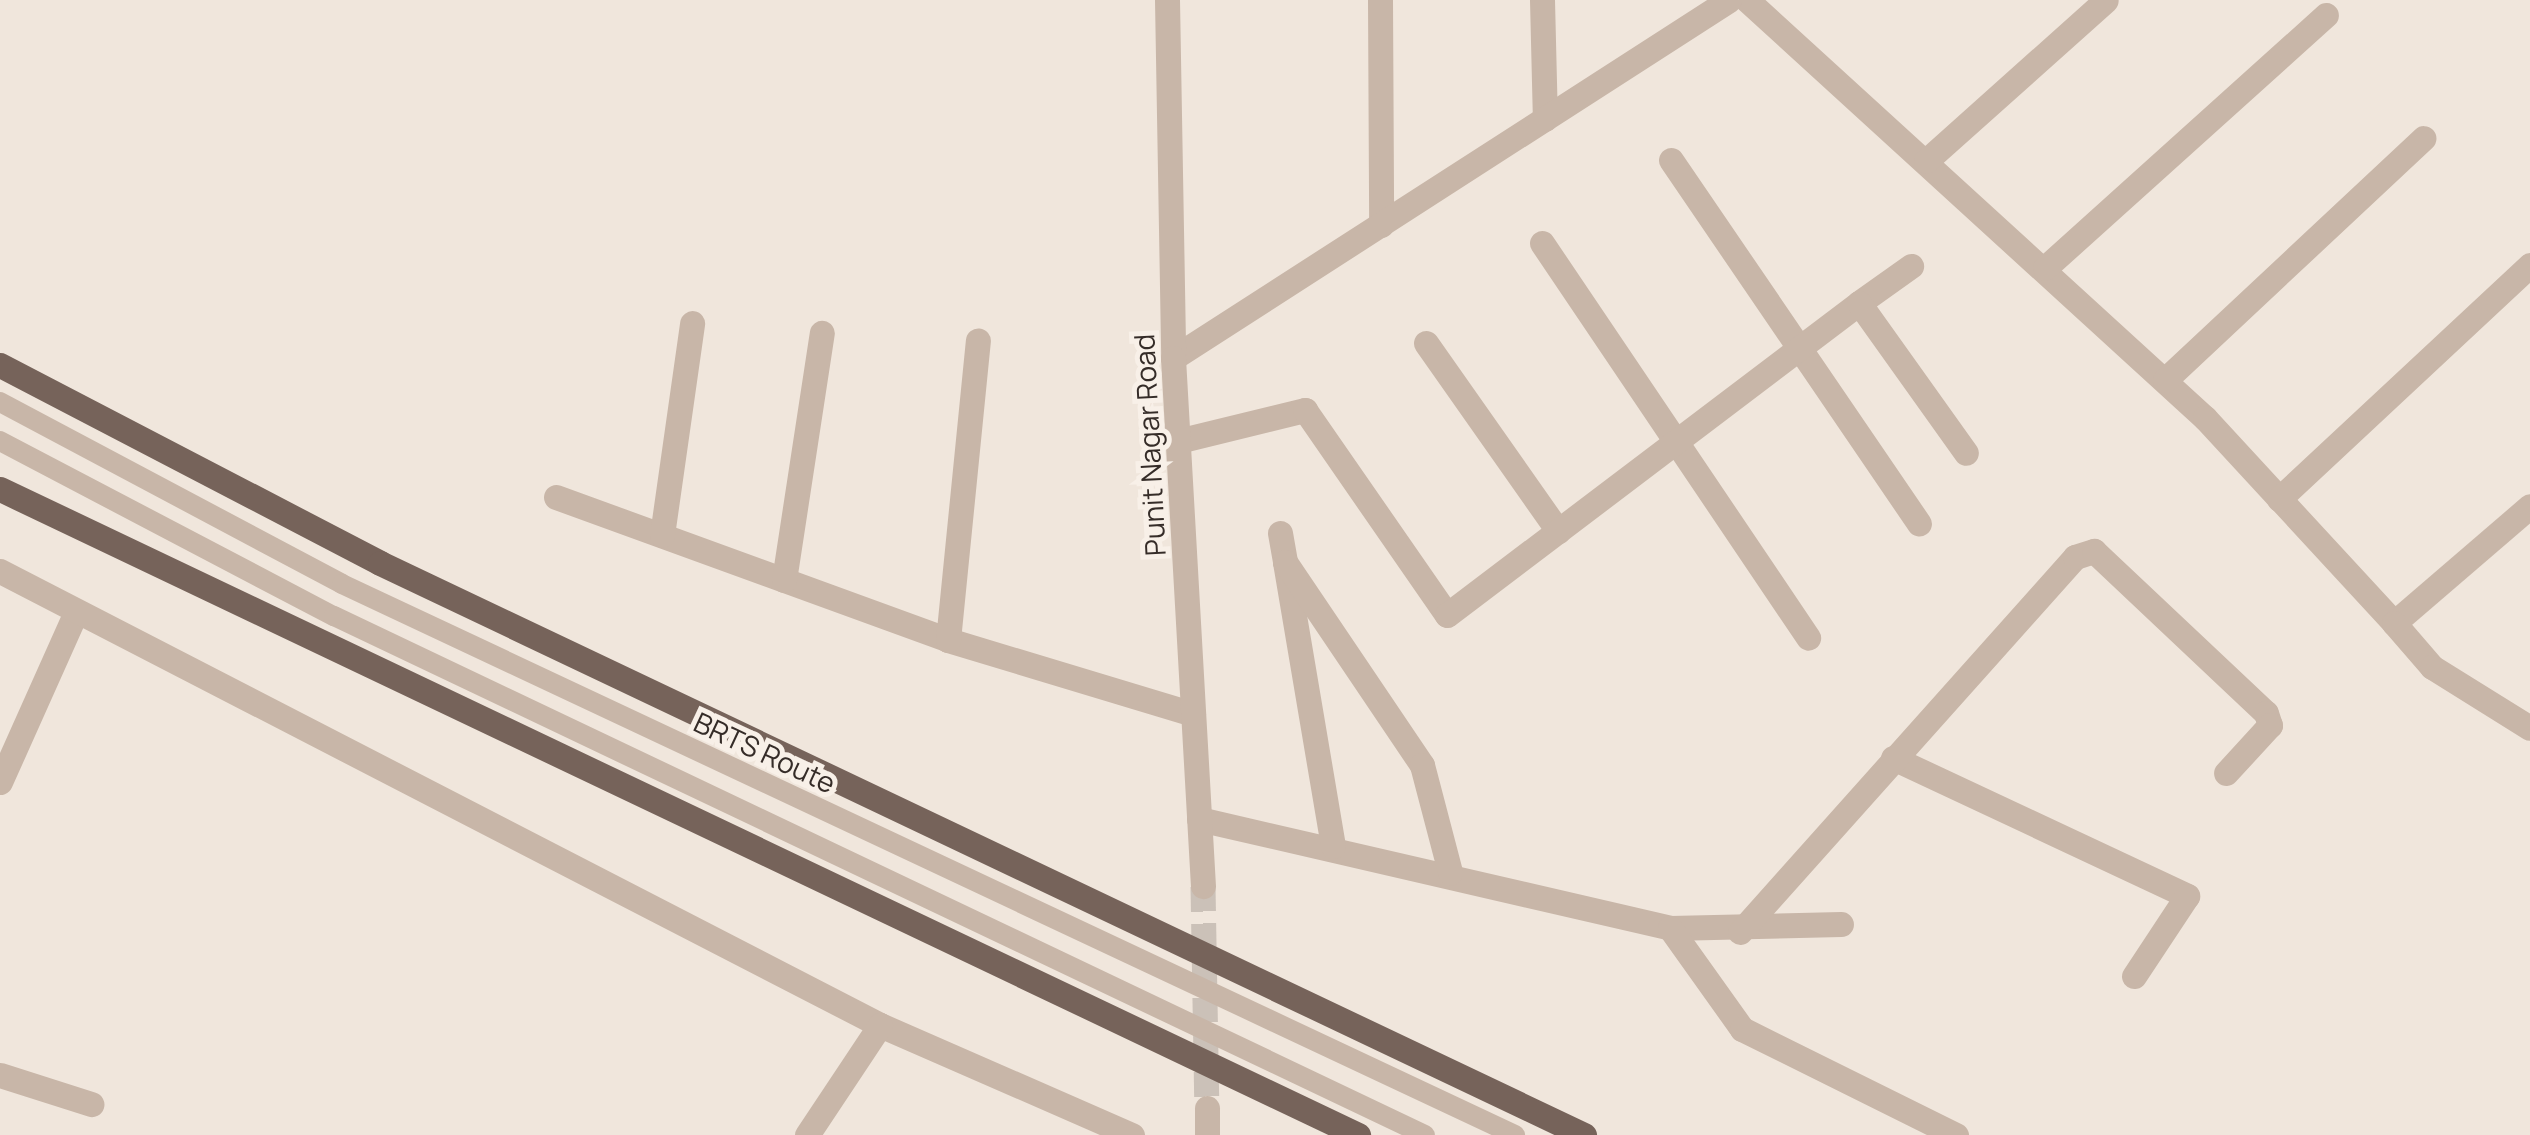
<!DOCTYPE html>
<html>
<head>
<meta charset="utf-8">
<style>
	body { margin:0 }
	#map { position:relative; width:2530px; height:1135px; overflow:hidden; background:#f0e6dc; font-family:Manrope,sans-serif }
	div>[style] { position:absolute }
	.tertiary-tunnel>* { height:25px; margin-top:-12.5px; transform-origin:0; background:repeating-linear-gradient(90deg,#cbc1b8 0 25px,transparent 0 37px) }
	.service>* { height:20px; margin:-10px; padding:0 10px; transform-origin:10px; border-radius:10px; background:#c8b6a8 }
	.minor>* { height:25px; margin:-12.5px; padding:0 12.5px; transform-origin:12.5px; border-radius:12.5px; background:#c8b6a8 }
	.tertiary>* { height:25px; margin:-12.5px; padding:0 12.5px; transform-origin:12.5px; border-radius:12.5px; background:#c8b6a8 }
	.primary>* { height:25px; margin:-12.5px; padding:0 12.5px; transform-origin:12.5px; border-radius:12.5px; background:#76635a }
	span { translate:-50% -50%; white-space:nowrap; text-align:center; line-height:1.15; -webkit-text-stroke:10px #f8f0e8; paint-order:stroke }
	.street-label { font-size:28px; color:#352c28 }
</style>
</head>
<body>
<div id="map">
	<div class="tertiary-tunnel">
		<div style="left:1203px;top:886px;width:222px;rotate:89deg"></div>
	</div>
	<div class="service">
		<div style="left:0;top:402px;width:387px;rotate:28deg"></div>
		<div style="left:342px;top:584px;width:1296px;rotate:25.16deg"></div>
		<div style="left:0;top:441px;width:377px;rotate:27.7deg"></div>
		<div style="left:334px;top:616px;width:1208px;rotate:25.44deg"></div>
	</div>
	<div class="minor">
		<div style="left:1380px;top:0;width:225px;rotate:89.7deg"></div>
		<div style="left:1542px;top:0;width:119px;rotate:88.6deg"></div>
		<div style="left:1747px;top:0;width:620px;rotate:42.39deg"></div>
		<div style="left:2205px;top:418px;width:279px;rotate:47.3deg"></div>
		<div style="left:2394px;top:623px;width:179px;rotate:-40.7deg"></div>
		<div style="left:1671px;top:160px;width:440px;rotate:55.7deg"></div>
		<div style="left:1926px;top:161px;width:241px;rotate:-41.8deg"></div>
		<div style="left:1542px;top:243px;width:476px;rotate:56deg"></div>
		<div style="left:2045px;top:268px;width:378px;rotate:-42deg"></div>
		<div style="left:1859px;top:303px;width:64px;rotate:-35.4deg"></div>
		<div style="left:1426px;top:343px;width:230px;rotate:54.9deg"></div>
		<div style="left:1173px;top:358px;width:661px;rotate:-32.78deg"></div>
		<div style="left:2165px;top:380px;width:354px;rotate:-43.1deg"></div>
		<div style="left:1178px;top:441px;width:131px;rotate:-13.7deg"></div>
		<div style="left:1305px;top:410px;width:249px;rotate:55.3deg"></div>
		<div style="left:1447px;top:615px;width:517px;rotate:-37.14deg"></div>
		<div style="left:1859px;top:303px;width:184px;rotate:54.5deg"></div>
		<div style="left:556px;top:497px;width:417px;rotate:20deg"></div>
		<div style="left:948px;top:640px;width:256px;rotate:16.8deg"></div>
		<div style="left:2279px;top:499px;width:343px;rotate:-43deg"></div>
		<div style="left:1280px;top:533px;width:29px;rotate:80deg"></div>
		<div style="left:662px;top:535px;width:214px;rotate:-81.9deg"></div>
		<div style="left:784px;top:580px;width:250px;rotate:-81.3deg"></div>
		<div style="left:2394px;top:623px;width:58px;rotate:49.2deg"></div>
		<div style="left:2432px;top:667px;width:115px;rotate:31.9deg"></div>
		<div style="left:948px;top:640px;width:301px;rotate:-84.3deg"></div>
		<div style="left:1893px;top:758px;width:325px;rotate:25.1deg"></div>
		<div style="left:2187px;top:896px;width:96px;rotate:123.5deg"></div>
		<div style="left:0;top:782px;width:186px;rotate:-65.9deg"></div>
		<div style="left:1199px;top:819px;width:483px;rotate:13deg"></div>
		<div style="left:1670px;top:928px;width:171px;rotate:-1.3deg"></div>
		<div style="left:1333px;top:846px;width:288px;rotate:-99.6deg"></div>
		<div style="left:1285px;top:562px;width:245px;rotate:56deg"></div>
		<div style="left:1422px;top:765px;width:111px;rotate:75.3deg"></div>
		<div style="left:1670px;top:928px;width:124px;rotate:54.5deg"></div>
		<div style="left:1742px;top:1029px;width:239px;rotate:26.4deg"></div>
		<div style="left:1740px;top:932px;width:503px;rotate:-48.22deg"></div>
		<div style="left:2075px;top:557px;width:20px;rotate:-18deg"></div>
		<div style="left:2094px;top:551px;width:236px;rotate:43.3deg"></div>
		<div style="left:2266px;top:713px;width:13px;rotate:72deg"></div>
		<div style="left:2270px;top:725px;width:65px;rotate:132.5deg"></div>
		<div style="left:0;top:1075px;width:96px;rotate:17.7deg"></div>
	</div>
	<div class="tertiary">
		<div style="left:1167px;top:0;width:358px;rotate:89deg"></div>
		<div style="left:1173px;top:358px;width:529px;rotate:86.75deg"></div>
		<div style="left:0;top:571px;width:990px;rotate:27.29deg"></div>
		<div style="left:880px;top:1025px;width:275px;rotate:23.6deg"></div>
		<div style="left:807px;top:1135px;width:132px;rotate:-56.4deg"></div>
		<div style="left:1207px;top:1135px;width:27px;rotate:-90deg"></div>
	</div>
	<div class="primary">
		<div style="left:0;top:365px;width:428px;rotate:27.5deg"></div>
		<div style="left:380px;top:563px;width:1333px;rotate:25.41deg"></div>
		<div style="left:0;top:489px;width:1504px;rotate:25.44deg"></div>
	</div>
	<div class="street-label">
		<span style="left:1149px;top:445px;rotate:-93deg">Punit Nagar Road</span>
		<span style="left:765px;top:752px;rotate:25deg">BRTS Route</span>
	</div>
</div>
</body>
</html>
